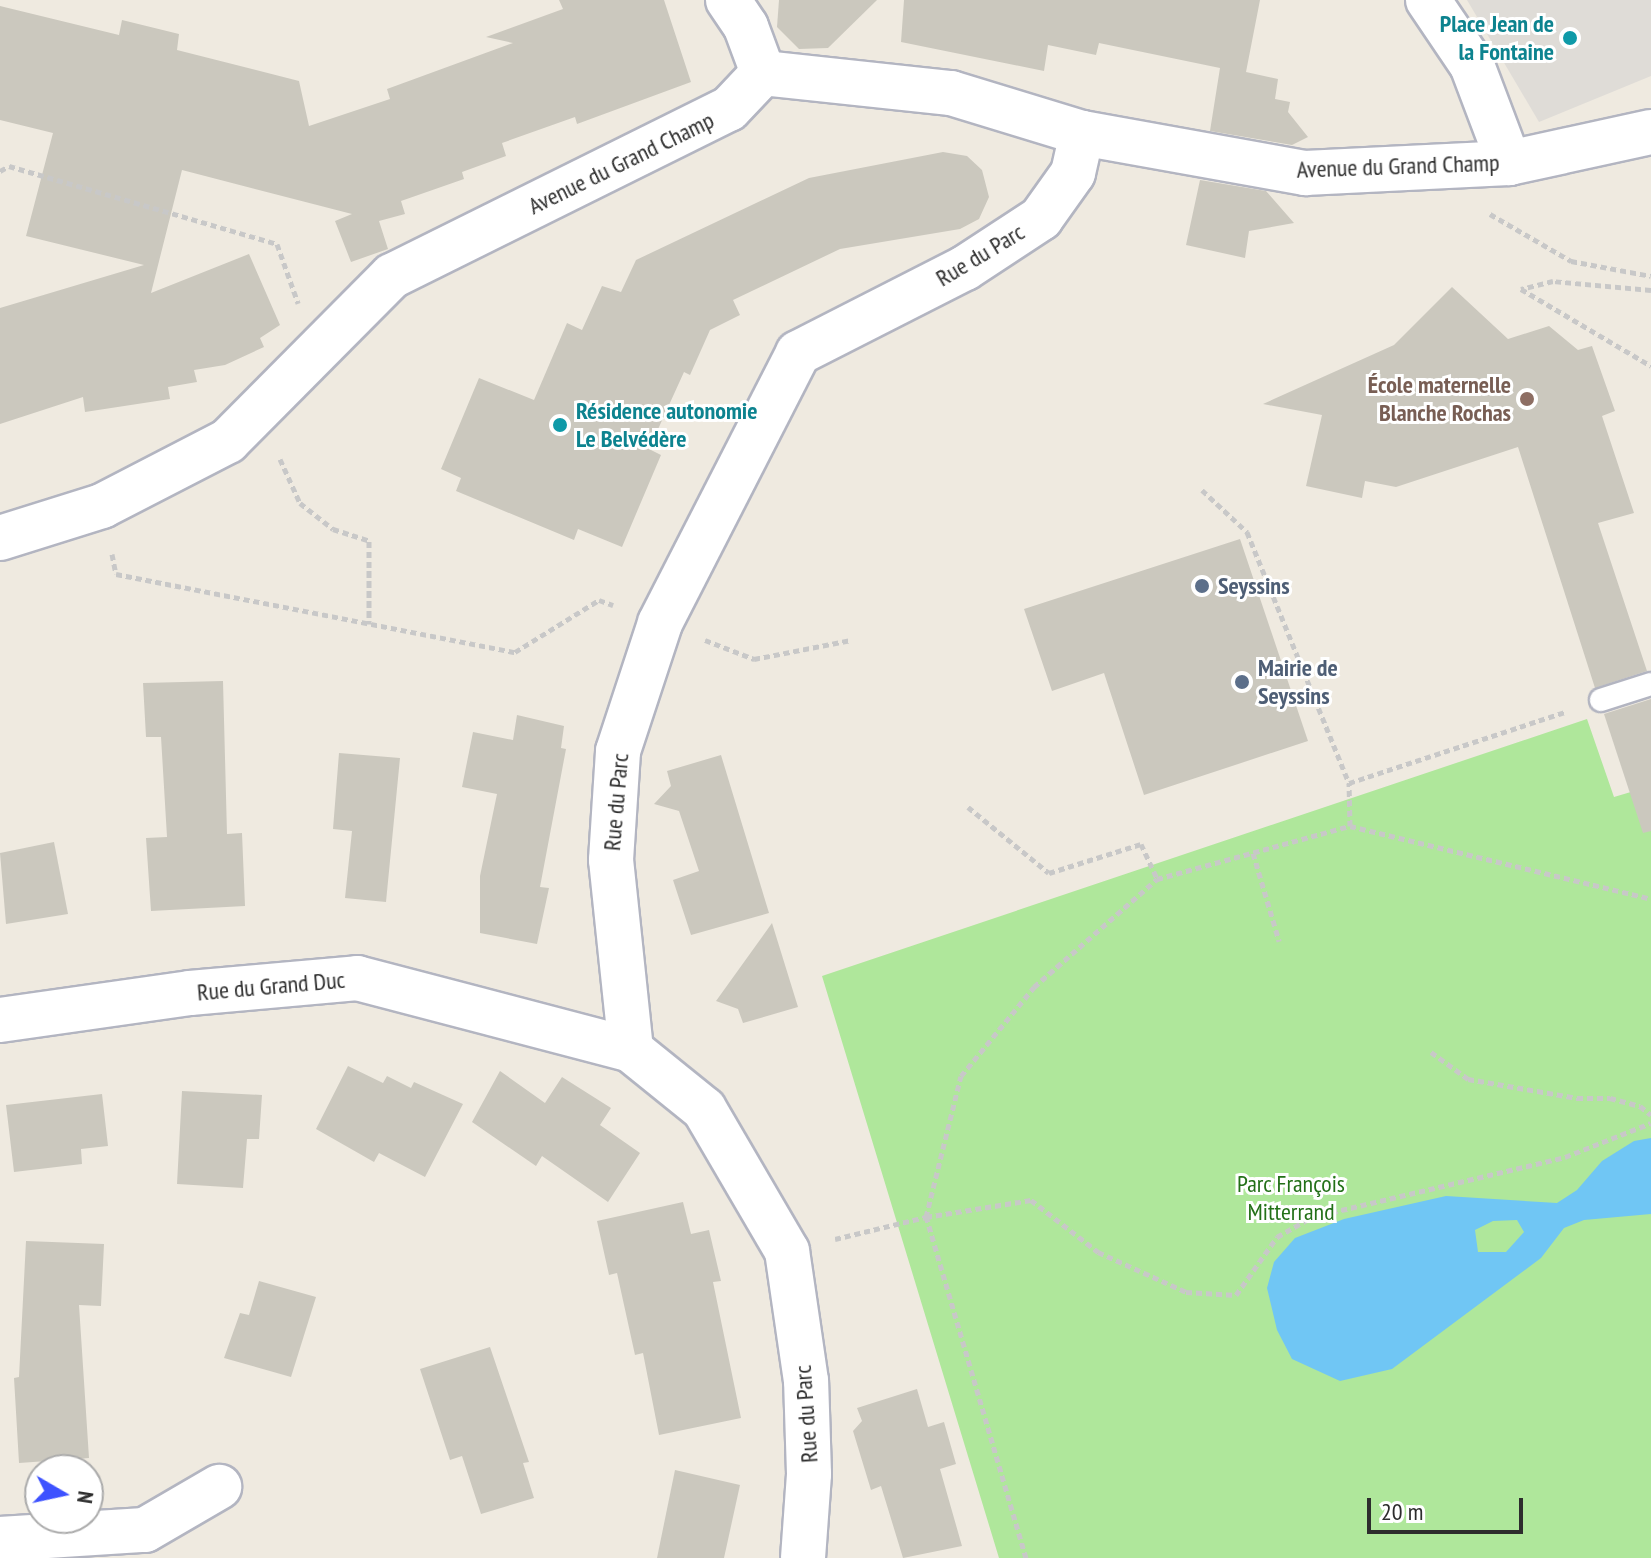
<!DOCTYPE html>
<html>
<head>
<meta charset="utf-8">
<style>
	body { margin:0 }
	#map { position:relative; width:1651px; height:1558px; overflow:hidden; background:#efeae0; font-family:"PT Sans Narrow",sans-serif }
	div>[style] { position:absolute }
	.green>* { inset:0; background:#afe79b }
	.plaza>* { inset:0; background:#dfdcd7 }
	.water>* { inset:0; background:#70c6f4 }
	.building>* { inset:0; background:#cbc8be }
	.path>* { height:5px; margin-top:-2.5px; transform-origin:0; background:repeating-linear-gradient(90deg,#c8c8c8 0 6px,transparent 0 10px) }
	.roads { filter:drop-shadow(2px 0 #b3b5c1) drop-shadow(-2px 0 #b3b5c1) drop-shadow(0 2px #b3b5c1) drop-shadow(0 -2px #b3b5c1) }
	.service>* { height:22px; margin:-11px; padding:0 11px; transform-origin:11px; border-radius:11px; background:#fff }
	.minor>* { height:44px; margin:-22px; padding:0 22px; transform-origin:22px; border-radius:22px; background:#fff }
	.dots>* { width:22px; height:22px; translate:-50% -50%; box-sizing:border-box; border:4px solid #fff; border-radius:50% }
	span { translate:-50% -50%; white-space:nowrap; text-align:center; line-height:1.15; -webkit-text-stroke:6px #fff; paint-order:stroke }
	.culture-label { font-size:24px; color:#0d838f; font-weight:700 }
	.right { translate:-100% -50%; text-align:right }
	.left { translate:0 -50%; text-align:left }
	.street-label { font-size:24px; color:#2d2d2d }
	.education-label { font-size:24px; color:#785e54; font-weight:700 }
	.service-label { font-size:24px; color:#4e5e75; font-weight:700 }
	.park-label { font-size:24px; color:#237018 }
	.north { position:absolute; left:24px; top:1454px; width:80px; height:80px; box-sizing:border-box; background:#fff; border:2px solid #ababab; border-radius:50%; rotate:99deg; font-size:22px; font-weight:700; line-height:32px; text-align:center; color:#2d2d2d }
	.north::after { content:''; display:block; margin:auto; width:28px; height:36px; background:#3d52ff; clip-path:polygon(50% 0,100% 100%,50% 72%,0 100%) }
	.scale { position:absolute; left:1367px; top:1498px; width:156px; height:36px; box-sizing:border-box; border:4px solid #2d2d2d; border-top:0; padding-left:10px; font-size:24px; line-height:28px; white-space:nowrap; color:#2d2d2d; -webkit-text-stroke:6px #fff; paint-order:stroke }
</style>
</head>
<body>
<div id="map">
	<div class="green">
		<div style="clip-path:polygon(1587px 719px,1614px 797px,1651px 786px,1651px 1558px,999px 1558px,822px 976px)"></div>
	</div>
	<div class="plaza">
		<div style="clip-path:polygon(1467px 0,1651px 0,1651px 76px,1539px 122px)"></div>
	</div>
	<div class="water">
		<div style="clip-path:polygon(evenodd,1651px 1138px,1651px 1214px,1584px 1220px,1564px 1228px,1541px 1258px,1392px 1369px,1340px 1381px,1292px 1359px,1277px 1330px,1267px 1288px,1274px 1262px,1295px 1238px,1344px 1219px,1446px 1196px,1557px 1203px,1577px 1190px,1602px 1161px,1634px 1141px,1651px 1138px,1517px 1220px,1524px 1232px,1506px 1252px,1478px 1252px,1475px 1230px,1493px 1221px,1517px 1220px)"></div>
	</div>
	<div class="building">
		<div style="clip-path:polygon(559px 0,664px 0,691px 82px,577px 124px,575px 117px,502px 143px,506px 156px,462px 172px,464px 179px,401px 201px,405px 214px,379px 221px,388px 249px,351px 262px,335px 221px,352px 214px,182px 170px,151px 293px,249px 254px,280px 325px,260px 338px,264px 347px,225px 365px,194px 370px,197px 382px,168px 387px,170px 399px,85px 412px,83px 397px,0 424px,0 308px,144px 265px,26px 236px,53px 133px,0 120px,0 6px,119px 35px,122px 20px,179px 34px,177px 50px,299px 81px,309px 126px,390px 99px,387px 89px,513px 43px,486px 37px,563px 9px)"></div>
		<div style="clip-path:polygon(779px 0,877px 0,828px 48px,799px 49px,777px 27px)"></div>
		<div style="clip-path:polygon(904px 0,1260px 0,1246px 72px,1278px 79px,1275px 99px,1290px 102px,1288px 112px,1308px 137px,1292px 145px,1210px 131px,1220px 68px,1099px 43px,1096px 55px,1048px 45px,1044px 71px,901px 42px)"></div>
		<div style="clip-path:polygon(943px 152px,967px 156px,982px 170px,989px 197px,979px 219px,960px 229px,840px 249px,733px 300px,740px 315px,710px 330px,690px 375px,684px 372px,649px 449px,661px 455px,622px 547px,578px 529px,574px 540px,456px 491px,461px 478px,441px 469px,479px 378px,534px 400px,567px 323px,582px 330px,602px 286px,621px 292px,636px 260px,809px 178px)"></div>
		<div style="clip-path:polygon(1200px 180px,1266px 191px,1294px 223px,1249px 231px,1245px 258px,1186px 245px)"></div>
		<div style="clip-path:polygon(1452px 287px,1508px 339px,1549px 326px,1578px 350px,1592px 346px,1615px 411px,1602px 416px,1634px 513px,1598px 523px,1647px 671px,1595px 688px,1518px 447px,1396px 487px,1365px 481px,1362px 498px,1306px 486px,1322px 415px,1263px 404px,1394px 345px)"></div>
		<div style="clip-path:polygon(1240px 539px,1308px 741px,1144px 795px,1104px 673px,1052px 691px,1024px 609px)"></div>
		<div style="clip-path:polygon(223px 681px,227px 834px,242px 833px,245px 906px,151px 911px,146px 838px,167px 837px,161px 737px,146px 737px,143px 683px)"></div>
		<div style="clip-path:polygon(1651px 699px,1651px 831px,1643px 833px,1604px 714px)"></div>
		<div style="clip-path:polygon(517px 715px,564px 726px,561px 748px,566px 749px,540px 887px,549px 888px,537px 944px,480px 933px,480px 876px,497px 794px,462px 787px,473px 732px,513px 740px)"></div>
		<div style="clip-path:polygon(339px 753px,400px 758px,386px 902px,345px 898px,352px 831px,333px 829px)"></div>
		<div style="clip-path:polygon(721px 755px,769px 913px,691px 935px,673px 880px,699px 871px,679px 811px,654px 804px,671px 786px,667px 771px)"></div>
		<div style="clip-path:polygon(54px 842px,68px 914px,6px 924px,0 853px)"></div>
		<div style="clip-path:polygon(772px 923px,798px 1007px,743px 1023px,738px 1009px,716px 1001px)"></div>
		<div style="clip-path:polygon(348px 1066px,383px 1083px,387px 1076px,411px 1088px,414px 1082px,463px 1104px,425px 1177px,379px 1153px,374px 1162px,316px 1129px)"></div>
		<div style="clip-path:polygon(500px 1071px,545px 1103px,562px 1077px,611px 1108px,600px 1125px,640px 1153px,608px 1202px,542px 1156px,536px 1166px,472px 1122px)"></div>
		<div style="clip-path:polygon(182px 1091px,262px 1095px,259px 1139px,247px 1139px,243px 1188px,177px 1184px)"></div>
		<div style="clip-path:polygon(102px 1094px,108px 1146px,81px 1149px,82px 1164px,14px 1172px,6px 1105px)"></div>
		<div style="clip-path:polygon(683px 1202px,691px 1234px,709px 1230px,721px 1281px,713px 1282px,741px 1418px,659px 1435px,643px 1353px,635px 1355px,617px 1273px,609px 1275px,597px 1221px)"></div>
		<div style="clip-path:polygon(26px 1241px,104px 1244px,101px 1306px,79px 1305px,89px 1458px,19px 1463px,14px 1378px,19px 1377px)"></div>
		<div style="clip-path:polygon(259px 1281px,316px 1297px,291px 1377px,224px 1358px,240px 1313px,249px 1315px)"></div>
		<div style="clip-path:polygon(490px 1347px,529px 1462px,523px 1463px,534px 1498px,481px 1514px,462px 1456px,450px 1460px,420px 1369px)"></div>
		<div style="clip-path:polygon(917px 1389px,928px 1427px,944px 1422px,956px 1464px,940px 1469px,962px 1546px,903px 1558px,881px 1486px,871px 1490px,853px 1431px,862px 1421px,857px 1408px)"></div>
		<div style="clip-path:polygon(675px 1470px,740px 1485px,724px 1558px,657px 1558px)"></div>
	</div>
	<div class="path">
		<div style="left:0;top:171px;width:10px;rotate:-29deg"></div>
		<div style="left:9px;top:166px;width:279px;rotate:16.2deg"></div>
		<div style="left:277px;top:244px;width:63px;rotate:70.4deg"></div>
		<div style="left:1490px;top:214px;width:94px;rotate:30.1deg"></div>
		<div style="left:1571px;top:261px;width:81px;rotate:10.6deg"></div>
		<div style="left:1651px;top:290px;width:98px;rotate:-174.8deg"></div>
		<div style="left:1553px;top:281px;width:33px;rotate:166deg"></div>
		<div style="left:1521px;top:289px;width:151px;rotate:30.6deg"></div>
		<div style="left:280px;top:459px;width:48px;rotate:65.6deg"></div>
		<div style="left:300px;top:503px;width:42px;rotate:38.2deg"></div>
		<div style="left:333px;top:529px;width:38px;rotate:18deg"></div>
		<div style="left:369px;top:541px;width:83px;rotate:90deg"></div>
		<div style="left:1202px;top:490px;width:62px;rotate:43deg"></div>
		<div style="left:1247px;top:532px;width:271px;rotate:67.9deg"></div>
		<div style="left:112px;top:554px;width:20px;rotate:79deg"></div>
		<div style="left:116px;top:574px;width:407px;rotate:11.1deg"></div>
		<div style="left:515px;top:652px;width:99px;rotate:-31.8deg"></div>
		<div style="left:599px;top:600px;width:15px;rotate:20deg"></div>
		<div style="left:705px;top:640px;width:53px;rotate:21.2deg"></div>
		<div style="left:754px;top:659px;width:99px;rotate:-11.1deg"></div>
		<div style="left:968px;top:807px;width:104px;rotate:39.2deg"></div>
		<div style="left:1049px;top:873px;width:96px;rotate:-17.5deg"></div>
		<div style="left:1141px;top:844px;width:38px;rotate:65deg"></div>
		<div style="left:1157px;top:879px;width:200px;rotate:-15.4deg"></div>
		<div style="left:1350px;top:826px;width:310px;rotate:13.6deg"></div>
		<div style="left:1350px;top:826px;width:43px;rotate:-91.3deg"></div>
		<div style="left:1349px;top:783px;width:227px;rotate:-18.2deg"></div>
		<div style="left:1253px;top:853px;width:92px;rotate:73.5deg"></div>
		<div style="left:1431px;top:1052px;width:46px;rotate:36.1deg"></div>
		<div style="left:1468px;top:1079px;width:111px;rotate:9.9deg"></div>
		<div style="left:1577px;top:1098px;width:33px"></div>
		<div style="left:1610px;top:1098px;width:31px;rotate:15deg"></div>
		<div style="left:1640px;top:1106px;width:14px;rotate:39deg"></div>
		<div style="left:835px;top:1239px;width:94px;rotate:-13.6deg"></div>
		<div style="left:926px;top:1217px;width:145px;rotate:-76.1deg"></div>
		<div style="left:961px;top:1076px;width:115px;rotate:-50.6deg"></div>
		<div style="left:1034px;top:987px;width:164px;rotate:-41.3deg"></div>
		<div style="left:1026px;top:1558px;width:355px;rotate:-106.3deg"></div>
		<div style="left:926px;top:1217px;width:106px;rotate:-9.2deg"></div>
		<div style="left:1031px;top:1200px;width:85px;rotate:37.8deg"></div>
		<div style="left:1098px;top:1252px;width:97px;rotate:24.4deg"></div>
		<div style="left:1186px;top:1292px;width:50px;rotate:3.4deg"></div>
		<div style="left:1236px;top:1295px;width:71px;rotate:-54.7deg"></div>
		<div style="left:1277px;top:1237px;width:40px;rotate:-29.7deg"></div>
		<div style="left:1312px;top:1217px;width:260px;rotate:-13.3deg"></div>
		<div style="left:1565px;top:1157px;width:92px;rotate:-21.6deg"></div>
	</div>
	<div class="roads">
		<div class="service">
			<div style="left:1601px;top:700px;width:52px;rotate:-17.7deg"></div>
		</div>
		<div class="minor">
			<div style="left:728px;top:0;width:32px;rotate:56deg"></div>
			<div style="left:746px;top:27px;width:49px;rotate:69.7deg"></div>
			<div style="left:1428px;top:0;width:78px;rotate:55.9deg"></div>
			<div style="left:1472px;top:65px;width:105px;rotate:69.3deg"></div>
			<div style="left:0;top:538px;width:107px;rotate:-17.4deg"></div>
			<div style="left:102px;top:506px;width:142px;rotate:-27.3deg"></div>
			<div style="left:228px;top:441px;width:233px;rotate:-45.2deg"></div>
			<div style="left:392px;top:276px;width:376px;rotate:-26.4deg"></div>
			<div style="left:729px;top:109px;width:50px;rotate:-46.6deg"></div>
			<div style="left:763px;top:73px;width:189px;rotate:6.1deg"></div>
			<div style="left:951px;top:93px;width:137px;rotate:17deg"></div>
			<div style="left:1082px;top:133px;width:227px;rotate:10.2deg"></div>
			<div style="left:1305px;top:173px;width:204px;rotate:-2.8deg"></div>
			<div style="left:1509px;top:163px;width:145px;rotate:-12.3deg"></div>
			<div style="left:0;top:1020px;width:192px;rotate:-8.1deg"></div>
			<div style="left:190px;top:993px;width:168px;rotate:-5.1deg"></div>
			<div style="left:357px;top:978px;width:283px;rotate:14.7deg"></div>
			<div style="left:0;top:1539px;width:145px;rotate:-3.6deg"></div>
			<div style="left:145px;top:1530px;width:86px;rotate:-30.2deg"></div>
			<div style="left:803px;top:1558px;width:84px;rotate:-85.9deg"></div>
			<div style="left:809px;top:1474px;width:93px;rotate:-91.8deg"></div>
			<div style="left:806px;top:1381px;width:131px;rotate:-98.3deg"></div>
			<div style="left:787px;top:1251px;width:164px;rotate:-120.3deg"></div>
			<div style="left:704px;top:1109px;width:94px;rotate:-141.1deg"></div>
			<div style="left:631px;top:1050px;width:191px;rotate:-96deg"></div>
			<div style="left:611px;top:860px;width:109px;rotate:-86.3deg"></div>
			<div style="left:618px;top:751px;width:135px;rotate:-71.8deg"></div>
			<div style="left:660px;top:623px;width:303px;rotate:-62.9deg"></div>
			<div style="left:798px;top:353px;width:187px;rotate:-27deg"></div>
			<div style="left:965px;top:268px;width:91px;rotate:-33.3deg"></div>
			<div style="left:1041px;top:218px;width:55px;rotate:-54.6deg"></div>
			<div style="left:1073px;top:173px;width:41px;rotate:-77.3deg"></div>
		</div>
	</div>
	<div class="dots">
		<div style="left:1570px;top:38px;background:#0f9aa8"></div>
		<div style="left:1527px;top:399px;background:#8d6e63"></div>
		<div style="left:560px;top:425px;background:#0f9aa8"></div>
		<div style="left:1202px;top:586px;background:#5c6f8a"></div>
		<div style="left:1242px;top:682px;background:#5c6f8a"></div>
	</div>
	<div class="culture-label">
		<span class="right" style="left:1554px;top:38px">Place Jean de<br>la Fontaine</span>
		<span class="left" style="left:576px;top:425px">Résidence autonomie<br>Le Belvédère</span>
	</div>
	<div class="street-label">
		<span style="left:621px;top:163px;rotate:-26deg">Avenue du Grand Champ</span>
		<span style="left:1398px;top:166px;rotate:-2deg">Avenue du Grand Champ</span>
		<span style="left:980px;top:255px;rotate:-31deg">Rue du Parc</span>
		<span style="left:616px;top:802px;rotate:-85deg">Rue du Parc</span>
		<span style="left:271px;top:986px;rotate:-5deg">Rue du Grand Duc</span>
		<span style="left:806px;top:1414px;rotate:-94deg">Rue du Parc</span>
	</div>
	<div class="education-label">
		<span class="right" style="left:1511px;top:399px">École maternelle<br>Blanche Rochas</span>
	</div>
	<div class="service-label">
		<span class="left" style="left:1218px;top:586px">Seyssins</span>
		<span class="left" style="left:1258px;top:682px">Mairie de<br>Seyssins</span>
	</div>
	<div class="park-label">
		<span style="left:1291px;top:1198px">Parc François<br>Mitterrand</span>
	</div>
	<div class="north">N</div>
	<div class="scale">20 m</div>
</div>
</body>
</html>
